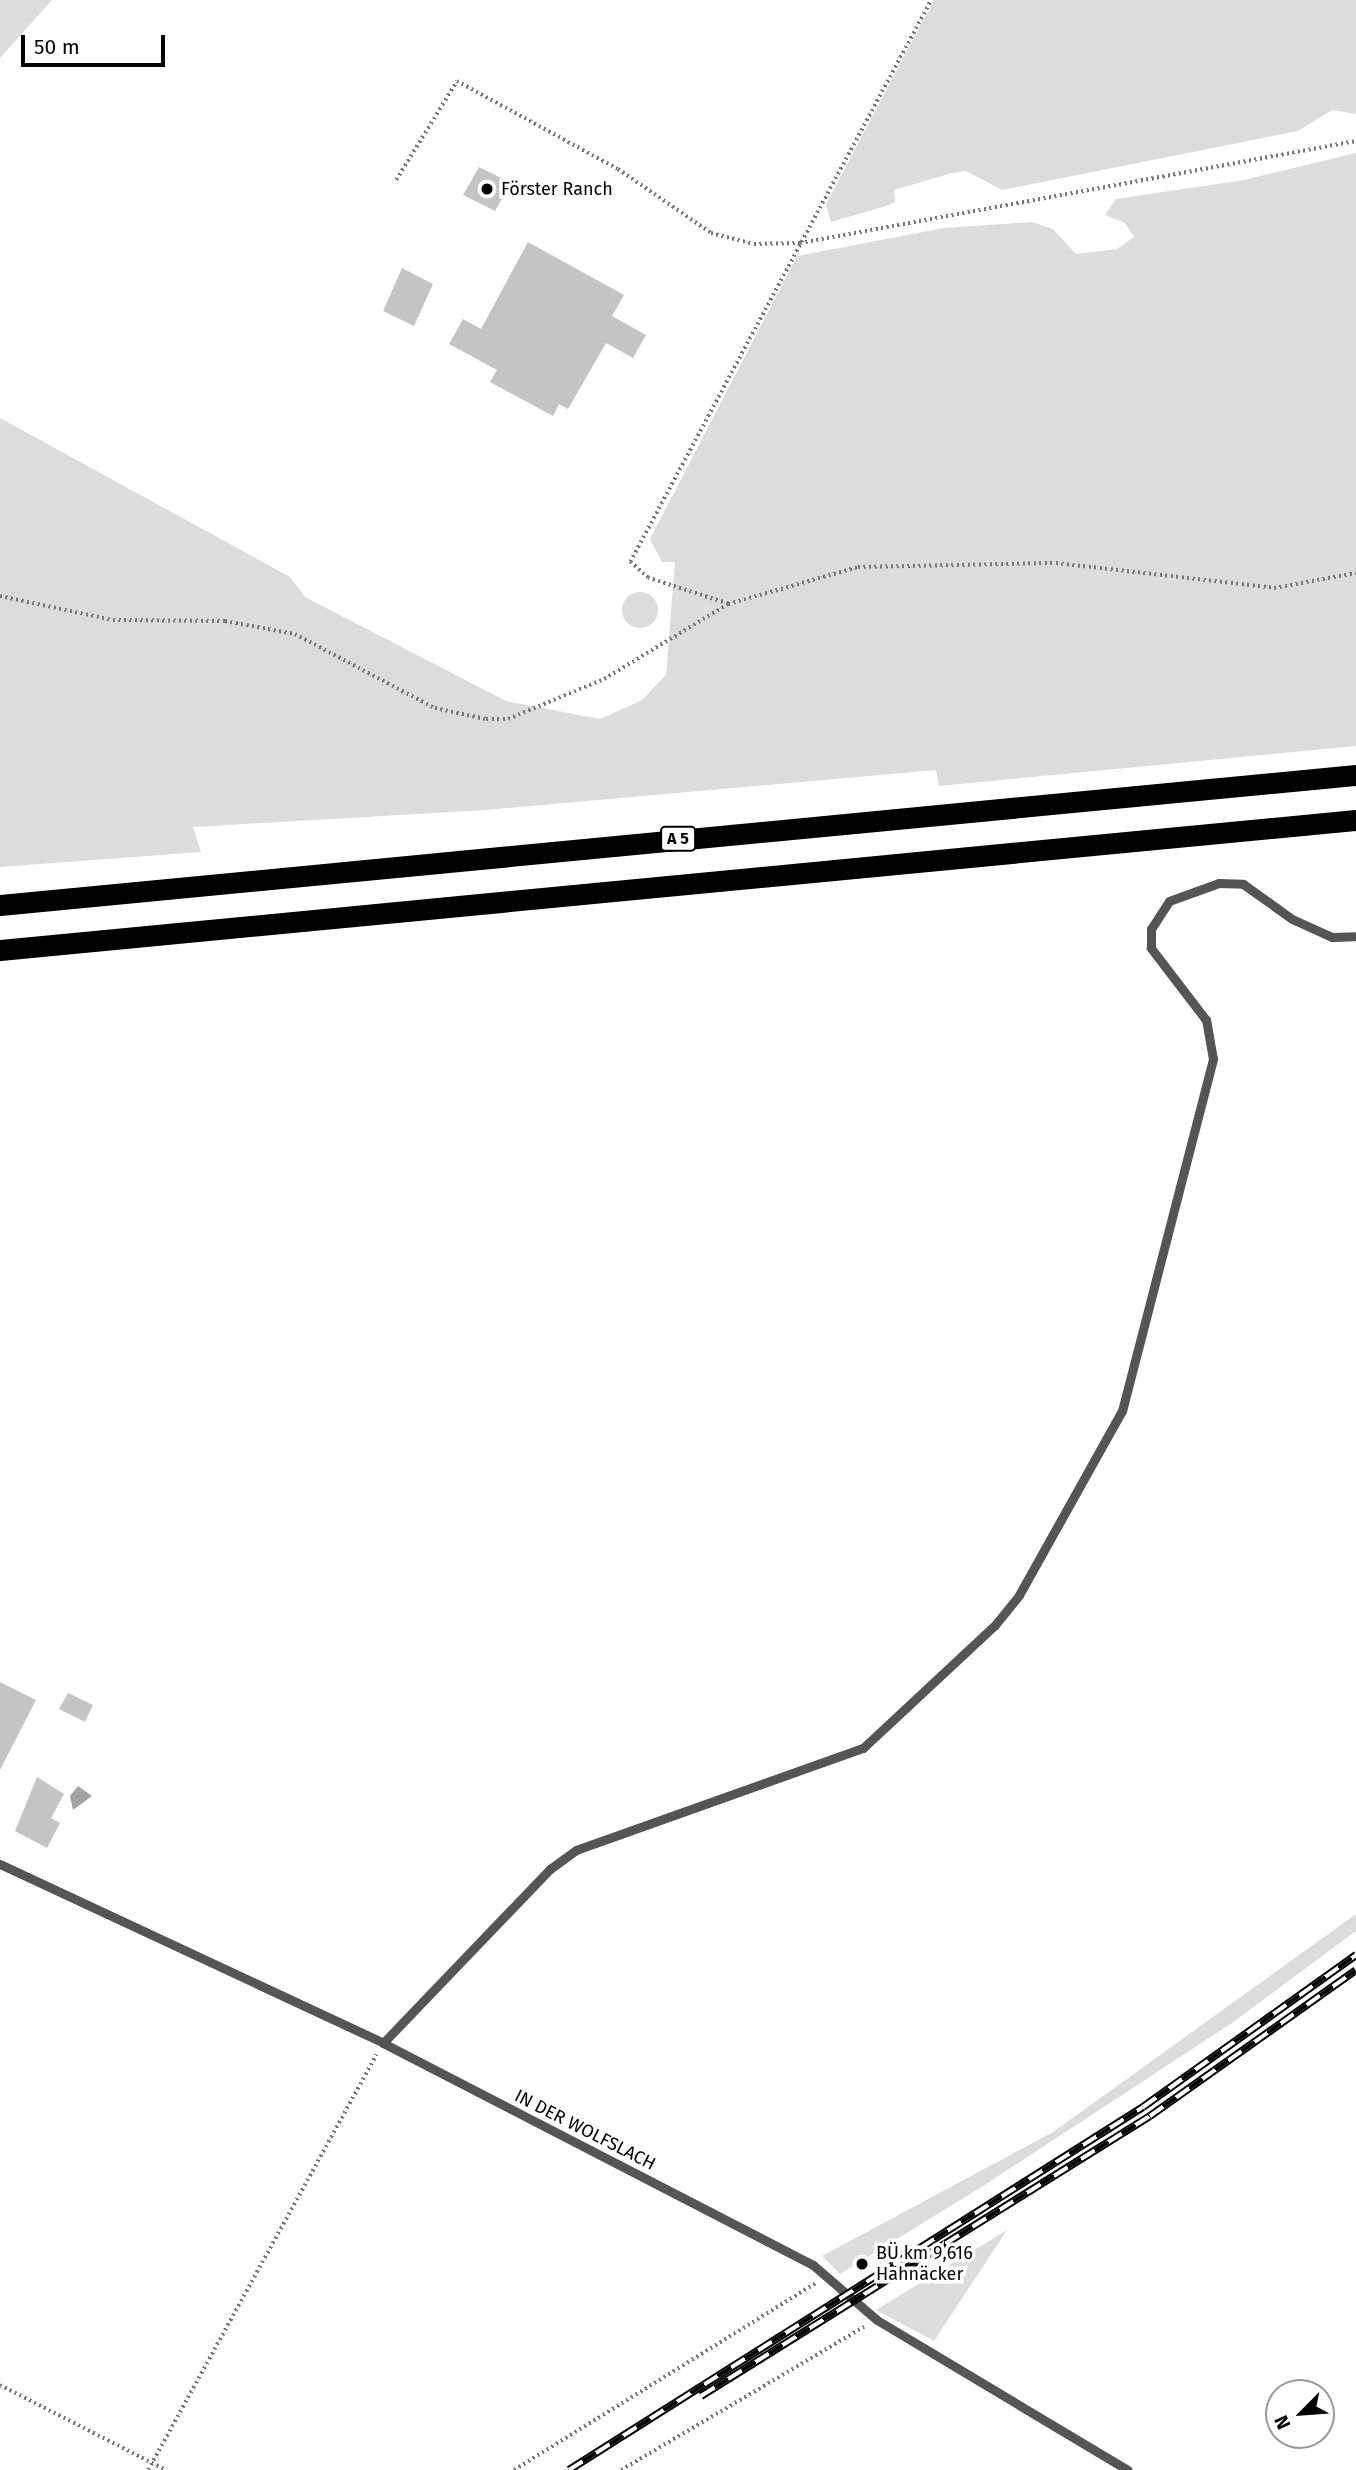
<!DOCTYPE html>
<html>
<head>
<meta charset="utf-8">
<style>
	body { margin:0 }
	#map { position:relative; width:1356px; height:2470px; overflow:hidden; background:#fff; font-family:"Fira Sans",sans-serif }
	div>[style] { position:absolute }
	.green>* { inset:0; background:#dcdcdc }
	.round { border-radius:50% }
	.water>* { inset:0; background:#a3a3a3 }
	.building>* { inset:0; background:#c4c4c4 }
	.path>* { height:3.5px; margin-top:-1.75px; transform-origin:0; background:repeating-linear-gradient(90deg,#777 0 2px,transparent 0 5.5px) }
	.lane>* { height:9px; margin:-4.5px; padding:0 4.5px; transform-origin:4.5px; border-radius:4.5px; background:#555 }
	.highway>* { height:21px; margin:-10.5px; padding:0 10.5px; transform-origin:10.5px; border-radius:10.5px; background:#000 }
	.rail>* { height:8px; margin-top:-4px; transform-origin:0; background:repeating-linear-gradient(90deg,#fff 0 16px,#000 0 32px); box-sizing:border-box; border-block:2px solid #000 }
	.dots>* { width:19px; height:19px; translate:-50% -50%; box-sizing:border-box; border:4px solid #fff; border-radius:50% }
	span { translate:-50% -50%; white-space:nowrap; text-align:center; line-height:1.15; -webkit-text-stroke:7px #fff; paint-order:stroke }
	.shield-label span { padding:2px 5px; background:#fff; border:2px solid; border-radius:5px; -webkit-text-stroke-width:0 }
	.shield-label { font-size:16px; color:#000; font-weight:700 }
	.poi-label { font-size:18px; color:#000 }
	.left { translate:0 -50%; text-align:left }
	.street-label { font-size:18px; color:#000 }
	.north { position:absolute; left:1265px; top:2379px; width:70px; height:70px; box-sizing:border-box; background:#fff; border:2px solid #999; border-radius:50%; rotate:245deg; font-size:19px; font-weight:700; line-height:28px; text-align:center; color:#000 }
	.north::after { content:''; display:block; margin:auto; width:24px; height:32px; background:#000; clip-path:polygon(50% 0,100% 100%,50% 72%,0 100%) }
	.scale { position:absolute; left:21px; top:35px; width:144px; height:32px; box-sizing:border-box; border:4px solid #000; border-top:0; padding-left:9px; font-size:21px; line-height:24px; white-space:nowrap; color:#000; -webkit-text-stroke:5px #fff; paint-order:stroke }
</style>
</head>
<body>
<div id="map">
	<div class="green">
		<div style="clip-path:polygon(0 0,52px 0,0 58px)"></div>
		<div style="clip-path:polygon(934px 0,1356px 0,1356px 114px,1332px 110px,1298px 131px,1002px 190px,966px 171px,952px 173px,894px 190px,895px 202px,886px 206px,831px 222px,826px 204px)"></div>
		<div style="clip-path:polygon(1356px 153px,1356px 746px,939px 786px,936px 770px,485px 810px,193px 827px,201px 852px,0 867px,0 418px,290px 577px,305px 597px,506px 701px,600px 719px,642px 700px,666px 675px,675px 562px,662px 562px,650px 539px,797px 256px,944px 228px,1032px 222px,1053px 229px,1076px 254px,1117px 249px,1134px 237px,1125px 223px,1105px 215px,1116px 199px,1244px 180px)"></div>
		<div class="round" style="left:622px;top:592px;width:36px;height:36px"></div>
		<div style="clip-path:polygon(1356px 1914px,1356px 1931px,1232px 2023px,983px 2186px,840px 2274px,822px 2256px,1053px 2132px)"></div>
		<div style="clip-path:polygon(1007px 2230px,934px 2341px,876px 2310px)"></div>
	</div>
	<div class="water">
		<div style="clip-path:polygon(78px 1786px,92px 1796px,73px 1810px,70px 1796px)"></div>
	</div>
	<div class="building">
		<div style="clip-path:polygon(479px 167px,511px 183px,495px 211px,463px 195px)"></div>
		<div style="clip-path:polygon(528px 242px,624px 295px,612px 316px,646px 335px,633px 358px,606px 343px,568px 409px,559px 404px,553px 416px,490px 382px,497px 370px,449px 344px,463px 319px,481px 329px)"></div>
		<div style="clip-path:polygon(402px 268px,433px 284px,414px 326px,383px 311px)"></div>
		<div style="clip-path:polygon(0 1682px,36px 1700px,0 1770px)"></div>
		<div style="clip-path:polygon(68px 1693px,93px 1705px,85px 1722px,59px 1709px)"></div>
		<div style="clip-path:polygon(37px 1777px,64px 1794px,51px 1818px,60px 1823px,47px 1848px,15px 1831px)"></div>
	</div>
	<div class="path">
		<div style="left:396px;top:180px;width:116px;rotate:-58.4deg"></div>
		<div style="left:457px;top:81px;width:183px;rotate:28.7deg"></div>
		<div style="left:618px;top:169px;width:113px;rotate:34.5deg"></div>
		<div style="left:711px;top:233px;width:44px;rotate:14.3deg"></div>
		<div style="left:754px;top:244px;width:46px;rotate:-1.2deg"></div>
		<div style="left:800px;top:243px;width:565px;rotate:-10.4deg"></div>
		<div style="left:0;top:596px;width:116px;rotate:12deg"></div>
		<div style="left:113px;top:620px;width:112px;rotate:0.5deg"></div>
		<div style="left:225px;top:621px;width:71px;rotate:10.5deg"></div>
		<div style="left:295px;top:634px;width:158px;rotate:27.9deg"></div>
		<div style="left:435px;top:708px;width:52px;rotate:12.2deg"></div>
		<div style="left:486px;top:719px;width:22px"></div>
		<div style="left:508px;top:719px;width:104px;rotate:-22.6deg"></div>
		<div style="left:604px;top:679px;width:145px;rotate:-31.2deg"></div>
		<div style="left:728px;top:604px;width:135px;rotate:-15.9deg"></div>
		<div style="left:858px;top:567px;width:198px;rotate:-1.2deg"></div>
		<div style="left:1056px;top:563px;width:219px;rotate:6.5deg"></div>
		<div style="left:1274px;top:588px;width:83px;rotate:-10.4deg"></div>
		<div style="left:728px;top:604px;width:84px;rotate:-162deg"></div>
		<div style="left:648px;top:578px;width:24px;rotate:-138deg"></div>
		<div style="left:630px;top:562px;width:638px;rotate:-61.83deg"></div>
		<div style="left:0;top:2385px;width:186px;rotate:27.1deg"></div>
		<div style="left:148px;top:2470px;width:474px;rotate:-61.2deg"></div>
		<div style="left:514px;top:2470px;width:355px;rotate:-31.8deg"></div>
		<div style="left:621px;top:2470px;width:282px;rotate:-30.5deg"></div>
	</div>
	<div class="lane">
		<div style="left:0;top:1864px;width:423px;rotate:25deg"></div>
		<div style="left:383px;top:2043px;width:484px;rotate:27.3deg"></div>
		<div style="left:813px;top:2265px;width:84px;rotate:40.7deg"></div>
		<div style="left:877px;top:2320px;width:292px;rotate:30.9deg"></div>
		<div style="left:383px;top:2043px;width:241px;rotate:-46.2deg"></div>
		<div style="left:550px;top:1869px;width:32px;rotate:-36deg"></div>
		<div style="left:576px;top:1850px;width:305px;rotate:-19.6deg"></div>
		<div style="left:863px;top:1748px;width:180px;rotate:-43deg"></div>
		<div style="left:995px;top:1625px;width:38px;rotate:-51deg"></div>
		<div style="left:1019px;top:1595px;width:211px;rotate:-60.8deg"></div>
		<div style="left:1122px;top:1411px;width:364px;rotate:-75.5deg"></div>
		<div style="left:1213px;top:1059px;width:40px;rotate:-100deg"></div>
		<div style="left:1206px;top:1020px;width:91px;rotate:-127.4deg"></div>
		<div style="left:1151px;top:948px;width:19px;rotate:-90deg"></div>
		<div style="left:1151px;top:929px;width:33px;rotate:-57deg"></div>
		<div style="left:1169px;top:901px;width:53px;rotate:-19.8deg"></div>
		<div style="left:1219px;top:883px;width:24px;rotate:2deg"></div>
		<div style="left:1243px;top:884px;width:60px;rotate:35.5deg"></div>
		<div style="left:1292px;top:919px;width:44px;rotate:24.2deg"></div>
		<div style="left:1332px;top:937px;width:24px;rotate:-2deg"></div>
	</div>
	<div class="highway">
		<div style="left:0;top:905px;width:1362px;rotate:-5.48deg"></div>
		<div style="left:0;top:950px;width:1362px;rotate:-5.48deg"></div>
	</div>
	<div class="rail">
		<div style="left:701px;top:2396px;width:529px;rotate:-31.95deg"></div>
		<div style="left:1150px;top:2116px;width:252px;rotate:-35.3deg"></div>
		<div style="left:569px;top:2470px;width:679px;rotate:-32.31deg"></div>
		<div style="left:1143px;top:2107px;width:262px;rotate:-35.5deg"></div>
	</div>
	<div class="dots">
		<div style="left:487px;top:189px;background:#000"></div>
		<div style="left:862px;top:2264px;background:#000"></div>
	</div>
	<div class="shield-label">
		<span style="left:678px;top:839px">A 5</span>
	</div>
	<div class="poi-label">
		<span class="left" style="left:501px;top:189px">Förster Ranch</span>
		<span class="left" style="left:876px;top:2264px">BÜ km 9,616<br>Hahnäcker</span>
	</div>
	<div class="street-label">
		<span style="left:585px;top:2130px;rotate:27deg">IN DER WOLFSLACH</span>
	</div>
	<div class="north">N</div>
	<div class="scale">50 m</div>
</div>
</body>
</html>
